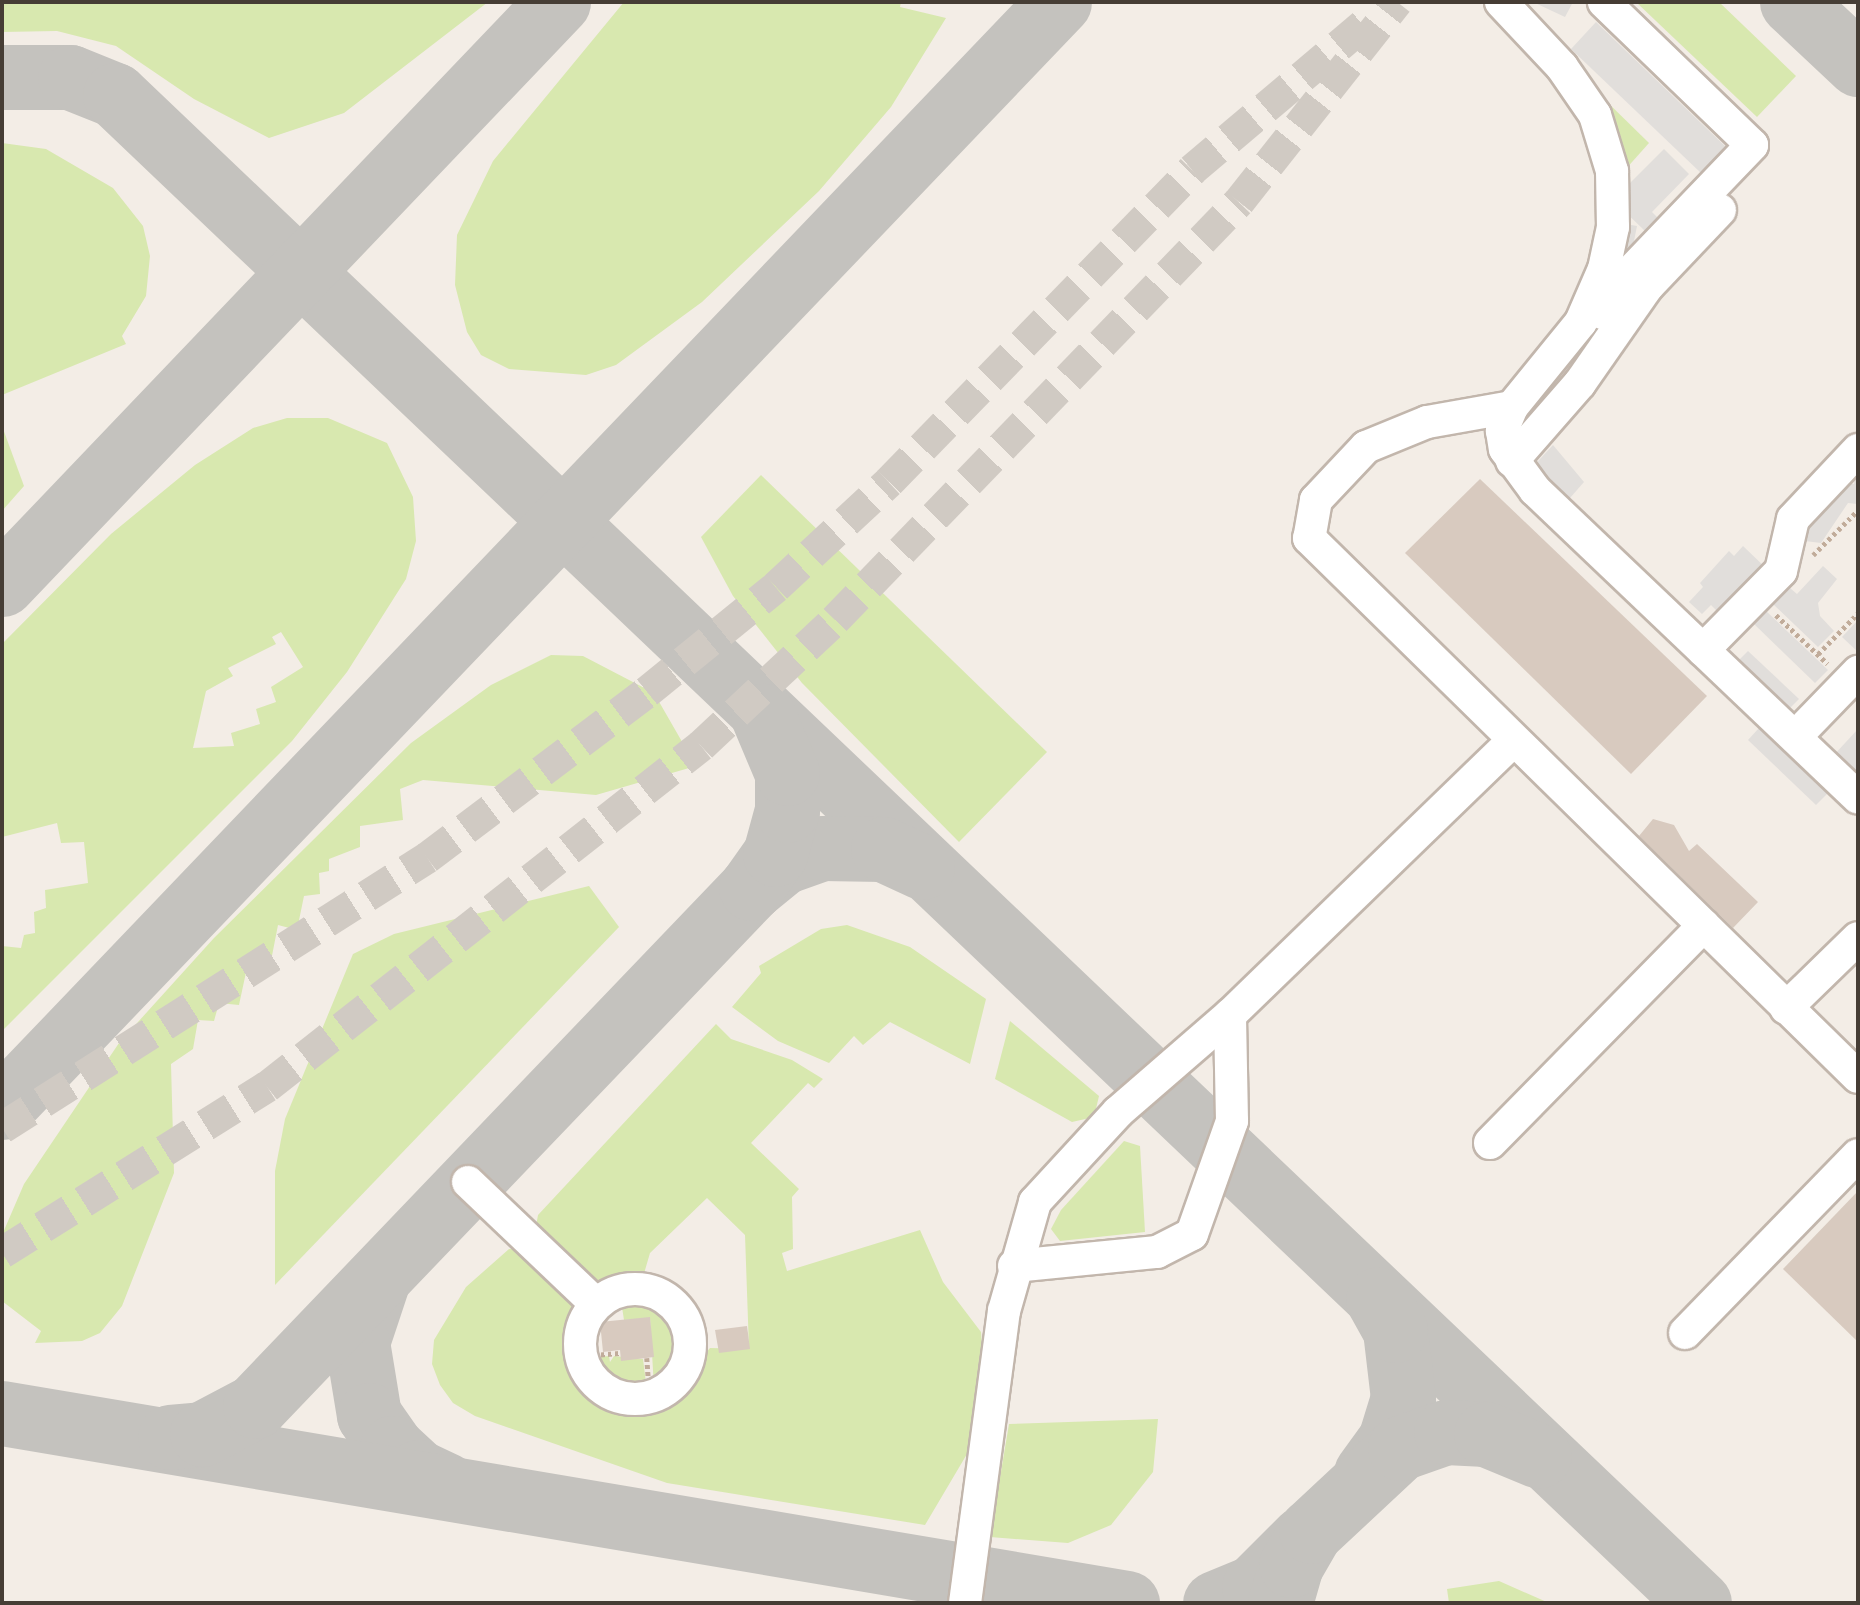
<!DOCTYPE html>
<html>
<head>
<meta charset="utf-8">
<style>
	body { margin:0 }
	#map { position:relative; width:1860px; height:1605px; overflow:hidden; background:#f3ede6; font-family:Commissioner,sans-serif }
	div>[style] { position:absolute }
	.green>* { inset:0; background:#d8e8af }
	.parking>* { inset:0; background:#e1dedb }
	.taxiway>* { height:65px; margin:-32.5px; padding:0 32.5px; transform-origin:32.5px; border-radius:32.5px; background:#c4c2be }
	.building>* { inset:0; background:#d8cabf }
	.minor-tunnel>* { height:32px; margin-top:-16px; transform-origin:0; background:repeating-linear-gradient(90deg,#d0cac3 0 32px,transparent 0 48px) }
	.path>* { height:4.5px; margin-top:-2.25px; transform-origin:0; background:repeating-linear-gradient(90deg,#c1ac9a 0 3.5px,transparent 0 7px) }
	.roads { filter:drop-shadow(2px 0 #c2b6ac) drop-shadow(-2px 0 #c2b6ac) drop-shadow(0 2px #c2b6ac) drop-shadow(0 -2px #c2b6ac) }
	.minor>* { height:32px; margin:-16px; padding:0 16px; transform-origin:16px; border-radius:16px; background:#fff }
	.minor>.ring { margin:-16px; padding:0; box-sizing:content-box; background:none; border:32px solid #fff; border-radius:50% }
	span { translate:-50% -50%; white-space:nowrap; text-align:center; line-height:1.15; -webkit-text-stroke:5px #fff; paint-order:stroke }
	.frame { position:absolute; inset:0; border:4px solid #463d35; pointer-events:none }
</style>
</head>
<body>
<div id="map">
	<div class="green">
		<div style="clip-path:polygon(2px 2px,488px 2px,344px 113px,269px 138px,194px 99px,116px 46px,57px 31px,2px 32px)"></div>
		<div style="clip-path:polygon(624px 2px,901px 2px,900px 7px,946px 18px,891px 107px,819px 191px,702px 302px,616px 365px,586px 375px,509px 369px,481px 355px,467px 332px,455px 285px,457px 235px,493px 161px)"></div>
		<div style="clip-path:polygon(1636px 2px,1719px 2px,1796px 76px,1757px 117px)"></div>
		<div style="clip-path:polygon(1601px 96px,1649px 143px,1624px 171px,1599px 99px)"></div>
		<div style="clip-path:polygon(2px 143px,46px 149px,113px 188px,143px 226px,150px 256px,146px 296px,122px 336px,126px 344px,2px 395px)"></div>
		<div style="clip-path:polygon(evenodd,287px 418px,328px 418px,387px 443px,413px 497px,416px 541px,406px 579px,347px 672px,292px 741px,2px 1031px,2px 946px,21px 948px,24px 935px,35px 933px,34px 912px,46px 908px,45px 890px,88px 883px,84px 842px,61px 843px,57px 823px,2px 837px,2px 644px,111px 534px,195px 465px,253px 428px,287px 418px,281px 632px,303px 667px,271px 687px,276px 702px,256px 709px,260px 724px,231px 733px,234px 746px,193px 748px,206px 691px,233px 676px,228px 668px,276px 644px,272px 637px,281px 632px)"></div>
		<div style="clip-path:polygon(2px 426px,24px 486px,2px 511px)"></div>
		<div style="clip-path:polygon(761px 475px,1047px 752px,959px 842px,802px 683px,733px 596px,701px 537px)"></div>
		<div style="clip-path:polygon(551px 655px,583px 656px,654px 693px,696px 766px,596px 795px,423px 780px,400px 789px,403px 820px,360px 826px,360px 847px,329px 859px,329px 871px,319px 873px,320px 894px,304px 896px,297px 930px,278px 925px,270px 966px,248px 963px,239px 1005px,219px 1003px,214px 1021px,198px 1020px,193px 1049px,171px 1064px,174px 1173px,122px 1306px,100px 1333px,82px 1341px,35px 1343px,41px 1331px,2px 1301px,2px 1235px,24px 1184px,119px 1043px,214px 938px,411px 743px,491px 685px)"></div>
		<div style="clip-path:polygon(589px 886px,619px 927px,275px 1285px,275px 1171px,285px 1119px,353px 954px,394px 934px)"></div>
		<div style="clip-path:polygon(847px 925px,910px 947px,986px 999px,970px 1064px,890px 1022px,863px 1045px,854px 1036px,829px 1063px,778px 1041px,732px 1007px,761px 973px,759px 966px,821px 929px)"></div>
		<div style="clip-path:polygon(1010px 1021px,1099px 1096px,1094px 1117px,1072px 1122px,995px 1079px)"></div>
		<div style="clip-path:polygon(716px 1024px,731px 1039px,792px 1060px,823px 1079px,814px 1088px,808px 1083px,751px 1143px,799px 1189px,792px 1197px,793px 1249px,782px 1253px,787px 1271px,920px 1230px,943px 1282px,981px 1332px,985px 1383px,967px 1454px,925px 1525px,667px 1483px,475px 1416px,453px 1403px,440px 1385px,432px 1364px,434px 1340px,466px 1287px,509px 1249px,524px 1249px,574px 1304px,581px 1370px,621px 1403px,670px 1395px,710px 1348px,749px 1349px,745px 1235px,707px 1198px,650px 1253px,643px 1277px,622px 1283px,594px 1283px,535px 1232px,538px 1215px)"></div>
		<div style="clip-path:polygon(1124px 1141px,1140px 1146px,1145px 1232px,1060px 1241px,1051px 1229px,1061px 1210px)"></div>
		<div style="clip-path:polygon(660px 1304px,676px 1313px,685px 1349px,676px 1371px,654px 1388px,650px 1318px,624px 1320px,622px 1307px)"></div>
		<div style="clip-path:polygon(609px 1356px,610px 1362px,614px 1356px,643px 1359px,647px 1391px,616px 1389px,600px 1378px,588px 1358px)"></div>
		<div style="clip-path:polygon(1158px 1419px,1153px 1472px,1111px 1525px,1068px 1543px,990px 1537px,1009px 1424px)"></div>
		<div style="clip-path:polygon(1499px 1581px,1549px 1603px,1449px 1603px,1447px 1589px)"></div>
	</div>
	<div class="parking">
		<div style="clip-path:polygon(1533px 2px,1573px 2px,1565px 17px)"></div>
		<div style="clip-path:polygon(1596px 22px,1727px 148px,1702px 174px,1571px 49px)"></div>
		<div style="clip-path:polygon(1664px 149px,1689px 174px,1652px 212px,1658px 218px,1645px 231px,1618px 205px,1631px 192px,1626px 187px)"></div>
		<div style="clip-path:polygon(1620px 223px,1637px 226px,1630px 261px,1612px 257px)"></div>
		<div style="clip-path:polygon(1553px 445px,1584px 482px,1563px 506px,1527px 473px)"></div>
		<div style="clip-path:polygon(1856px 472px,1857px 504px,1848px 503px,1821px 543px,1797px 540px,1809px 518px,1826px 510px,1845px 483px,1854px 484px)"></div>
		<div style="clip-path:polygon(1743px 546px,1768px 570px,1723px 617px,1711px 605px,1702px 614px,1689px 602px,1703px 587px,1700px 583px,1729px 551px,1734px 556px)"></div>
		<div style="clip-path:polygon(1823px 566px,1837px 579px,1818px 603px,1820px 616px,1834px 631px,1818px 647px,1773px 604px,1790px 588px,1797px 594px)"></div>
		<div style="clip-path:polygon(1765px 610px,1828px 670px,1815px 683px,1753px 623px)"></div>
		<div style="clip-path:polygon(1858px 620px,1858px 652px,1842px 637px)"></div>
		<div style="clip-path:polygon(1748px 651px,1799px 699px,1787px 711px,1736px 663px)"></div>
		<div style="clip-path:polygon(1759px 728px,1828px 793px,1816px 805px,1748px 740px)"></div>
		<div style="clip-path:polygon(1858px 729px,1858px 780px,1833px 756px)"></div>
	</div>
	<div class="taxiway">
		<div style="left:1792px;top:2px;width:91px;rotate:43.2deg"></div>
		<div style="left:2px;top:77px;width:68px"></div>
		<div style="left:70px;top:77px;width:48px;rotate:21.8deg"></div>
		<div style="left:115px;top:95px;width:2187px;rotate:43.59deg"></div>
		<div style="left:2px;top:584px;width:805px;rotate:-46.31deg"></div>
		<div style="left:751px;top:888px;width:41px;rotate:-39.1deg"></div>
		<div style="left:783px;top:862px;width:41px;rotate:-19.7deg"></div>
		<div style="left:822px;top:848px;width:61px;rotate:0.9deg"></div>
		<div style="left:883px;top:849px;width:43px;rotate:24.8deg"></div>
		<div style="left:2px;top:1107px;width:1529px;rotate:-46.27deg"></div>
		<div style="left:378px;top:1279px;width:66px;rotate:108.4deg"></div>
		<div style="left:357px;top:1342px;width:74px;rotate:80.7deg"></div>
		<div style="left:369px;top:1415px;width:40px;rotate:55.1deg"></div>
		<div style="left:392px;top:1448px;width:35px;rotate:43deg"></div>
		<div style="left:418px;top:1472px;width:31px;rotate:25deg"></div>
		<div style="left:2px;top:1413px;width:1141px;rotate:9.59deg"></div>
		<div style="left:170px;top:1437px;width:32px;rotate:-5deg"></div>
		<div style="left:202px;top:1434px;width:60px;rotate:-27.8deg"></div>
		<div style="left:255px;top:1406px;width:717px;rotate:-46.24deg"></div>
		<div style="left:751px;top:888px;width:42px;rotate:-54.8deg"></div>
		<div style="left:775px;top:854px;width:46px;rotate:-74.7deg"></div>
		<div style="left:787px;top:810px;width:37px;rotate:-90deg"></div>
		<div style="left:787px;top:773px;width:62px;rotate:-112.8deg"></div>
		<div style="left:1366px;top:1473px;width:41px;rotate:-54deg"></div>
		<div style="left:1390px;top:1440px;width:44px;rotate:-72.8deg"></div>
		<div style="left:1403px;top:1398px;width:68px;rotate:-96.7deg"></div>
		<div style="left:1395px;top:1330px;width:35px;rotate:-119deg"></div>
		<div style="left:1215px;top:1603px;width:42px;rotate:-22.3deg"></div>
		<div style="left:1254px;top:1587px;width:69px;rotate:-45deg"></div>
		<div style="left:1280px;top:1603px;width:40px;rotate:-74deg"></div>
		<div style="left:1291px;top:1565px;width:39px;rotate:-60deg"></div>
		<div style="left:1311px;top:1531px;width:122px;rotate:-43deg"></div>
		<div style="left:1400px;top:1448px;width:49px;rotate:-19.2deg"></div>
		<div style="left:1446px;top:1432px;width:40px;rotate:2.9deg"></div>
		<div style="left:1486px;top:1434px;width:57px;rotate:22.5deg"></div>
	</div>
	<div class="building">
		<div style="clip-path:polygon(1480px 479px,1707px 696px,1631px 774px,1405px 553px)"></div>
		<div style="clip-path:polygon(1653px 819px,1674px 825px,1689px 851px,1697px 844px,1758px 902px,1733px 928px,1639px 836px)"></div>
		<div style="clip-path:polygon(1858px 1191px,1858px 1342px,1783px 1269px)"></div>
		<div style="clip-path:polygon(650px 1317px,654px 1357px,621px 1361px,620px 1350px,603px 1352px,600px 1322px)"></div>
		<div style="clip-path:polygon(747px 1326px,750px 1349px,719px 1353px,715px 1330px)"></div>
	</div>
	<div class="minor-tunnel">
		<div style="left:2px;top:1128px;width:504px;rotate:-32.43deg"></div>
		<div style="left:427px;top:858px;width:276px;rotate:-37deg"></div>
		<div style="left:647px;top:692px;width:166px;rotate:-39.1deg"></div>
		<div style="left:776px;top:587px;width:154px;rotate:-42.9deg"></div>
		<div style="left:889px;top:482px;width:435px;rotate:-45.8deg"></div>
		<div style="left:1192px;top:170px;width:228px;rotate:-40.2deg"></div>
		<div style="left:2px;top:1253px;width:313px;rotate:-32.1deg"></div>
		<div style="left:267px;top:1087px;width:552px;rotate:-38.16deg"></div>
		<div style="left:701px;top:746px;width:184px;rotate:-43.2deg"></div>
		<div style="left:835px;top:620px;width:581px;rotate:-45.98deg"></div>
		<div style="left:1239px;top:202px;width:255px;rotate:-51.7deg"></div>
	</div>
	<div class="path">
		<div style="left:1813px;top:555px;width:64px;rotate:-45deg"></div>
		<div style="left:1776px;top:615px;width:71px;rotate:43.3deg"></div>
		<div style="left:1818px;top:654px;width:57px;rotate:-45.7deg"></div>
		<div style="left:580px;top:1356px;width:40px;rotate:-4.3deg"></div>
		<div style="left:647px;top:1358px;width:39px;rotate:86deg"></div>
	</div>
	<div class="roads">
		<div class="minor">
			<div style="left:1501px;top:2px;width:89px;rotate:46.8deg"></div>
			<div style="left:1562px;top:67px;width:58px;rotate:55.5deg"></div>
			<div style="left:1595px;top:115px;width:59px;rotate:73.1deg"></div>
			<div style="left:1612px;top:171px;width:56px;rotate:89deg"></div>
			<div style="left:1613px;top:227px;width:43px;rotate:102.1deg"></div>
			<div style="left:1604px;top:269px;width:58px;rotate:113.5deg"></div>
			<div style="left:1581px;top:322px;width:109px;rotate:129.1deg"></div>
			<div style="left:1512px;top:407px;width:26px;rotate:113deg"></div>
			<div style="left:1502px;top:431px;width:18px;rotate:81deg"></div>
			<div style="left:1505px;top:449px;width:51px;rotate:53.8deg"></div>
			<div style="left:1535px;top:490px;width:446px;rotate:43.6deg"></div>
			<div style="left:1602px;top:313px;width:28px;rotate:-63deg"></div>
			<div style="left:1615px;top:288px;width:198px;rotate:-46.2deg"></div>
			<div style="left:1752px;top:145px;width:206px;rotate:-136deg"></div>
			<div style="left:1512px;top:407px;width:86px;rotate:170deg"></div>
			<div style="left:1427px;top:422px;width:66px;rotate:157.7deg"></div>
			<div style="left:1366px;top:447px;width:73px;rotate:133.3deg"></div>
			<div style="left:1316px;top:500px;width:39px;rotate:100deg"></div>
			<div style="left:1309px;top:538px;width:769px;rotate:44.47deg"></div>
			<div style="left:1512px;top:461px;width:103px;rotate:-48.9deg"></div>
			<div style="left:1580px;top:383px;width:117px;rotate:-55.1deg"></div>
			<div style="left:1647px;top:287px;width:106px;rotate:-46.5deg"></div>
			<div style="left:1703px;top:650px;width:111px;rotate:-45.4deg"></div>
			<div style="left:1781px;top:571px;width:53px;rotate:-77deg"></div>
			<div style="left:1793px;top:519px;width:95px;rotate:-46.7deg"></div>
			<div style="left:1795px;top:737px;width:91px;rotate:-45.9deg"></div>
			<div style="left:1786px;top:1008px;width:100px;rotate:-44.2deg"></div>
			<div style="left:1490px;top:1143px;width:305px;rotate:-45.5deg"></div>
			<div style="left:468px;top:1182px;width:175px;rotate:43.6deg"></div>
			<div style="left:1014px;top:1266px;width:144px;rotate:-5.6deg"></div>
			<div style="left:1157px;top:1252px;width:39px;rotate:-27deg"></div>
			<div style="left:1192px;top:1234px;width:120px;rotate:-70.5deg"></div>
			<div style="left:1232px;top:1121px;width:106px;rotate:-91.1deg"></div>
			<div class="ring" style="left:580px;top:1289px;width:78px;height:78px"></div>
			<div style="left:1685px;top:1333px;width:248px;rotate:-45.8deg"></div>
			<div style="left:965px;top:1603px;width:295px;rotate:-82.4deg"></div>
			<div style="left:1004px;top:1311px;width:113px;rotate:-74.1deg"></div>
			<div style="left:1035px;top:1202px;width:122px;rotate:-47.3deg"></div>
			<div style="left:1118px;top:1112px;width:148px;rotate:-40.9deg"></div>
			<div style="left:1230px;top:1015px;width:394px;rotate:-44.1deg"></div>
		</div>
	</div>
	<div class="frame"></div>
</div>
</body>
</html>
